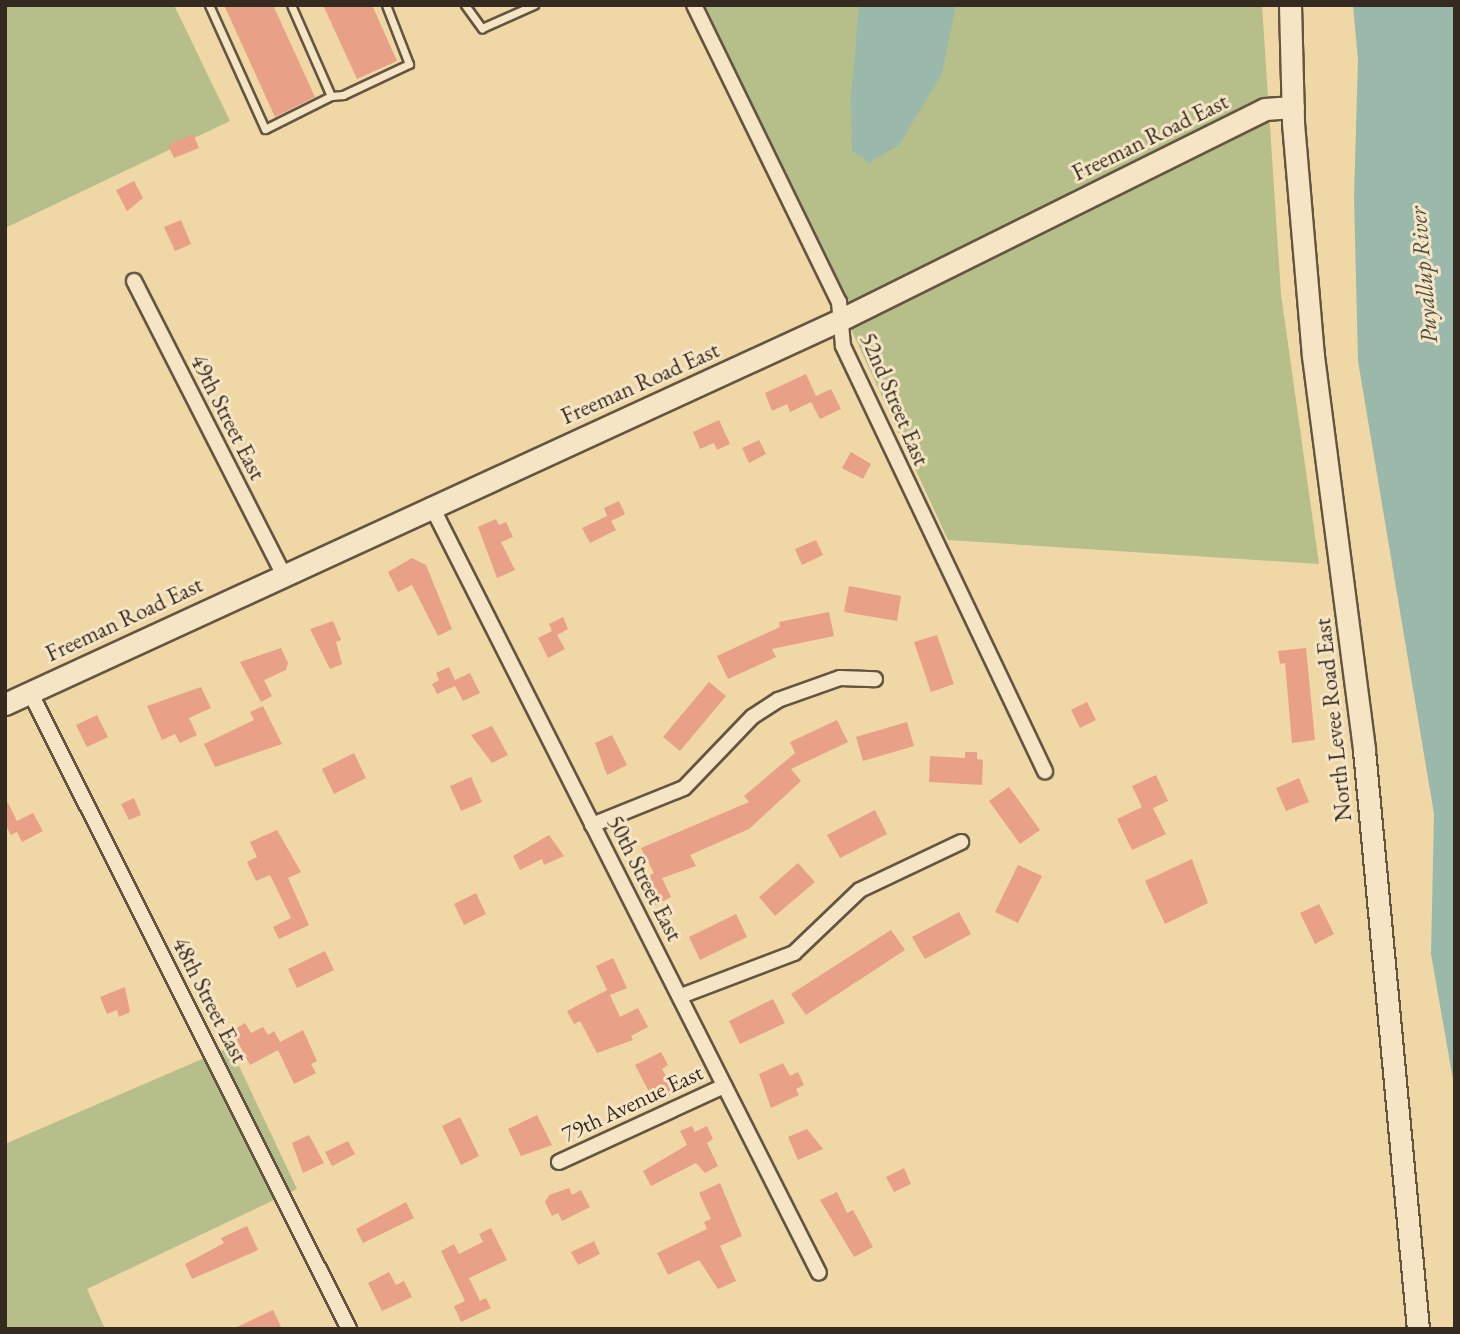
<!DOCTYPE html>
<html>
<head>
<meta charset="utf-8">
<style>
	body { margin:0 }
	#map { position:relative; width:1460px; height:1334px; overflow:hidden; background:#efd7a6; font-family:"EB Garamond",serif }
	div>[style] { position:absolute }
	.green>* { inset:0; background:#b6bf89 }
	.water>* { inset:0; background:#9ab9aa }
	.building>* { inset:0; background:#e8a186 }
	.roads { filter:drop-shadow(2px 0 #645542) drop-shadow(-2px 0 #645542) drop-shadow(0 2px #645542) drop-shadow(0 -2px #645542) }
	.lane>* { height:7px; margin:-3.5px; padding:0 3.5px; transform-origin:3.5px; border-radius:3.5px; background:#f5e5c5 }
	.street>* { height:14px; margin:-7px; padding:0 7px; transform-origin:7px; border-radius:7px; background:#f5e5c5 }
	.secondary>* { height:21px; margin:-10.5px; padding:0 10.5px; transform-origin:10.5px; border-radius:10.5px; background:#f5e5c5 }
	span { translate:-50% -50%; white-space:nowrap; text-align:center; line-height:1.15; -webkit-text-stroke:6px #f5e5c5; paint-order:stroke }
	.street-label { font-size:23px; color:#352a20 }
	.water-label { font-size:24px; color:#4e4e42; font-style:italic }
	.frame { position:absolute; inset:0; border:7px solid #352a20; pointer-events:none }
</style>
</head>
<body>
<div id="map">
	<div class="green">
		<div style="clip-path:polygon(5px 5px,174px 5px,230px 121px,5px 228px)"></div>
		<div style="clip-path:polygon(702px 5px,1262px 5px,1281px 294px,1319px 564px,948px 540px)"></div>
		<div style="clip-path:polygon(230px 1047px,297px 1189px,87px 1289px,105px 1329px,5px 1329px,5px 1144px)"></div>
	</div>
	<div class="water">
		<div style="clip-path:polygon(859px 5px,956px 5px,942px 74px,899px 145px,869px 163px,852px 151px,851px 98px)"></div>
		<div style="clip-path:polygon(1353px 5px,1455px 5px,1455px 1091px,1431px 954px,1434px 814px,1358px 361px,1354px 197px,1358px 60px)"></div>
	</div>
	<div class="building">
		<div style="clip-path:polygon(224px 5px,273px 5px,315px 97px,275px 117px)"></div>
		<div style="clip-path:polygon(323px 5px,372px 5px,397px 61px,357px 79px)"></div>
		<div style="clip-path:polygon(193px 134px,199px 148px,174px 158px,168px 145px)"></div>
		<div style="clip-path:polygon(134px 181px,143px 198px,127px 211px,116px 190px)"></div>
		<div style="clip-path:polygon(181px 220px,191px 244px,175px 251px,164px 227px)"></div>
		<div style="clip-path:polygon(806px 374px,816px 396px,831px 389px,841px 409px,820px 419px,811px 402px,790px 412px,787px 404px,772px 411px,765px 393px)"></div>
		<div style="clip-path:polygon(719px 420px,730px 444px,717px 450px,714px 443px,700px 449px,693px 432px)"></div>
		<div style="clip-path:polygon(759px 440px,766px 454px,749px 463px,742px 448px)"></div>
		<div style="clip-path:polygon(851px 452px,871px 464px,863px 479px,842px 468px)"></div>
		<div style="clip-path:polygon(619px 501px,625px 514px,611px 521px,616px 530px,590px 543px,582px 528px,607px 516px,604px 508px)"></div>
		<div style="clip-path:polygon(496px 519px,499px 525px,506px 522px,513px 537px,501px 542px,515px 570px,497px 578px,478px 527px)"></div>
		<div style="clip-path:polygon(816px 540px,823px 555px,802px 565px,795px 549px)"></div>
		<div style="clip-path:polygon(412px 558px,426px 565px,452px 629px,438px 636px,412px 585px,398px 592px,388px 572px)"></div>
		<div style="clip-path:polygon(849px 586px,901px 596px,897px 621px,844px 612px)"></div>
		<div style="clip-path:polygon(829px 612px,834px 636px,772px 649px,776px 657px,728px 679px,717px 656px,780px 627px,779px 622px)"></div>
		<div style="clip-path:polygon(563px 617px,568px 629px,557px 635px,565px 649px,548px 658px,538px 638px,552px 631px,549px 624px)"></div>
		<div style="clip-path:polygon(333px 621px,341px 640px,336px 642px,342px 664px,330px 669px,310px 629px)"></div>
		<div style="clip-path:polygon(937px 635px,954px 684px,931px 692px,914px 642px)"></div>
		<div style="clip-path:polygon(281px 648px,288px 663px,286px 670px,264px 680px,272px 696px,261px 702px,240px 662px)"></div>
		<div style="clip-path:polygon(1306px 648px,1315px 740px,1292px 743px,1285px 663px,1280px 664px,1278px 651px)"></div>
		<div style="clip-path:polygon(449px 667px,455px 680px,470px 673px,480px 693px,463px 701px,455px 686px,437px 694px,432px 684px,439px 680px,436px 673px)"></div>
		<div style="clip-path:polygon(709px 682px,726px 696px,680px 751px,663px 737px)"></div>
		<div style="clip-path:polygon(201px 687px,211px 708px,189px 718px,197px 735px,180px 743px,175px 734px,162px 740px,147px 706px)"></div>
		<div style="clip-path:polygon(1087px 702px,1096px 720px,1080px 728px,1071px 710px)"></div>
		<div style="clip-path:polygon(263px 706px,282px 744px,215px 767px,204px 744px,254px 720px,250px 712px)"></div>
		<div style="clip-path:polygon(97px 715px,108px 737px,87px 747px,76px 725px)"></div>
		<div style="clip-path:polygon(837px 720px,848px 742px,791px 769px,801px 781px,749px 829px,690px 855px,696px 866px,662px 878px,671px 897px,652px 907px,639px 880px,654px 873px,641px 848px,749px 802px,744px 796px,795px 753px,790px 742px)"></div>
		<div style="clip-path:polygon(907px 722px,914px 746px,863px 761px,856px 737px)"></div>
		<div style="clip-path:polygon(492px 726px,508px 755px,492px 763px,471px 735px)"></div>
		<div style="clip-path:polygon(612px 735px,627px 765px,607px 775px,595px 743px)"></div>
		<div style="clip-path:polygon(965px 752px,977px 752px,977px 759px,983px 760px,982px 785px,929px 782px,930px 756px,965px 758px)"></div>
		<div style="clip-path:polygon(354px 753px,366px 778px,334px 794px,322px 769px)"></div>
		<div style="clip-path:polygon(1156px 775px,1168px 801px,1153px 808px,1166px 834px,1132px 850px,1117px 819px,1142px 807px,1132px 786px)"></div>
		<div style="clip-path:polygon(471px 777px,482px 802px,461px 811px,450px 786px)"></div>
		<div style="clip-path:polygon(1299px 778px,1309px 802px,1286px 811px,1276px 788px)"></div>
		<div style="clip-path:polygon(1009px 787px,1040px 830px,1020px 844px,989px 801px)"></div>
		<div style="clip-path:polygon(5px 797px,17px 821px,33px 813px,43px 831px,22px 842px,17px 832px,11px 835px,5px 824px)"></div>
		<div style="clip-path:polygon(134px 798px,141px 815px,129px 820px,121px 804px)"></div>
		<div style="clip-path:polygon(875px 810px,887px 834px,840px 858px,827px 835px)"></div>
		<div style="clip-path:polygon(277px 830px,301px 872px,288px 878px,309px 925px,279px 939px,273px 927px,291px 918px,270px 875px,256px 881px,247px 862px,257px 857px,250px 842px)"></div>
		<div style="clip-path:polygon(549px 835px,564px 856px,544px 865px,542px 859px,520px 870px,513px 856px)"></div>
		<div style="clip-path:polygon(1192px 859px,1208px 903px,1165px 924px,1145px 881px)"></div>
		<div style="clip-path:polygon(798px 863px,815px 882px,775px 916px,759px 897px)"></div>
		<div style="clip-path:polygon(1018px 865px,1042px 876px,1018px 923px,995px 912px)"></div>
		<div style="clip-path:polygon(476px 893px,486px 914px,464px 925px,454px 904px)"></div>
		<div style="clip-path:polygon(1319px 904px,1334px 934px,1315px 944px,1300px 913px)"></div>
		<div style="clip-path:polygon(959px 912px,971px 934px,925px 959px,912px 937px)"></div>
		<div style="clip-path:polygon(736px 914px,747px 937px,700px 960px,689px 937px)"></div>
		<div style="clip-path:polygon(891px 930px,905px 950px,806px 1015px,791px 994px)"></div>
		<div style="clip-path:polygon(325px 951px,334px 970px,297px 988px,288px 969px)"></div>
		<div style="clip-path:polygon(613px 958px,627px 988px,610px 995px,620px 1017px,638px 1008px,648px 1027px,631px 1036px,633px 1040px,597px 1053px,580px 1021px,574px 1024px,567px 1011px,607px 990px,596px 966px)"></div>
		<div style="clip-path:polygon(125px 987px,130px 1012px,119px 1017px,117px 1010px,107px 1014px,100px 997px)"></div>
		<div style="clip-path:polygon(773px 999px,785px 1023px,740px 1044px,729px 1021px)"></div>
		<div style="clip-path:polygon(245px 1023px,251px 1033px,263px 1027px,268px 1035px,274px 1031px,280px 1042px,303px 1030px,317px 1061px,311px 1064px,316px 1073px,294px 1084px,278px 1050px,250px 1065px,232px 1031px)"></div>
		<div style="clip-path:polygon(661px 1052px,668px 1065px,662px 1069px,675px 1092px,655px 1103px,635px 1065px)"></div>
		<div style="clip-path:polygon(783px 1063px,790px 1076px,798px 1072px,804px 1085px,796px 1089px,799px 1095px,771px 1108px,759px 1074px)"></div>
		<div style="clip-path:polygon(537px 1115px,552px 1145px,521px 1156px,508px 1129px)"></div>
		<div style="clip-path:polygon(460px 1117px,479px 1156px,461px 1165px,442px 1126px)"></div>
		<div style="clip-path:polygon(692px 1126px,695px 1132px,707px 1126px,713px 1139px,707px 1143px,718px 1166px,705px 1173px,696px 1163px,651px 1186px,643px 1171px,687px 1145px,680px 1131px)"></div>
		<div style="clip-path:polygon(807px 1129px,823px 1149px,798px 1160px,788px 1137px)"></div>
		<div style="clip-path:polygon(309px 1135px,324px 1163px,303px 1173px,292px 1143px)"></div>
		<div style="clip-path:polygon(348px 1141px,355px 1154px,332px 1166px,325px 1152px)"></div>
		<div style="clip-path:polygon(904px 1168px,911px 1184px,894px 1192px,886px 1177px)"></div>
		<div style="clip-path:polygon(720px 1183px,742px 1236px,720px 1246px,736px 1281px,718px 1289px,699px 1260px,668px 1275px,657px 1253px,707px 1229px,704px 1222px,711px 1219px,699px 1193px)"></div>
		<div style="clip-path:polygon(569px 1188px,572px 1195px,581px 1190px,590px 1207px,562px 1221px,558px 1213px,552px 1216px,545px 1202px,549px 1195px)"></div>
		<div style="clip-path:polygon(837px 1192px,847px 1213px,853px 1210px,873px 1247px,854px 1257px,820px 1200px)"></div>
		<div style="clip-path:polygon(406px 1202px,414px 1218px,363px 1243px,356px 1229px)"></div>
		<div style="clip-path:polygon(247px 1226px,258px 1250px,192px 1279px,185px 1264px,224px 1243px,221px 1238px)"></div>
		<div style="clip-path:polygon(491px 1228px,507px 1260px,469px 1278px,480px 1301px,486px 1298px,491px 1308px,461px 1322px,454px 1306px,465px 1301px,441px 1251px,454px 1244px,459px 1254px,483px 1242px,479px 1234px)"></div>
		<div style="clip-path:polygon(594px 1241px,600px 1254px,578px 1265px,571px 1252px)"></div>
		<div style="clip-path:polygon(389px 1272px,396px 1285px,404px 1281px,412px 1297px,382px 1311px,368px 1283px)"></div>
		<div style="clip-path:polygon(273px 1310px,282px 1329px,233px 1329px)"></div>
	</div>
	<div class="roads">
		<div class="lane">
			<div style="left:209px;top:5px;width:136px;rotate:65.7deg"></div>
			<div style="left:265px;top:129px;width:74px;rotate:-26.6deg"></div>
			<div style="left:331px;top:96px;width:99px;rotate:-113.7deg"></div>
			<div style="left:465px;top:5px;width:29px;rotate:54deg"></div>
			<div style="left:482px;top:28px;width:57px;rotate:-23.9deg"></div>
			<div style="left:331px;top:96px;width:12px;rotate:-5deg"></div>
			<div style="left:343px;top:95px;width:73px;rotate:-25.2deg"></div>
			<div style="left:409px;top:64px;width:63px;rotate:-111.3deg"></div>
		</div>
		<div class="street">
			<div style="left:694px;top:5px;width:331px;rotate:64deg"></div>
			<div style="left:839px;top:302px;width:44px;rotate:84.8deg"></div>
			<div style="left:843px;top:346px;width:471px;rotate:64.6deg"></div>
			<div style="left:134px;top:281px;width:328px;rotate:63deg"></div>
			<div style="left:431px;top:505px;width:860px;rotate:63.2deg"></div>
			<div style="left:30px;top:692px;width:712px;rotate:63.4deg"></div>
			<div style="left:592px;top:825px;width:99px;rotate:-21.9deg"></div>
			<div style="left:684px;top:788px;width:98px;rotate:-46.2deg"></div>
			<div style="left:752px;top:717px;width:31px;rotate:-33deg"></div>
			<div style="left:778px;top:700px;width:66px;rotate:-19.5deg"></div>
			<div style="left:840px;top:678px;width:35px;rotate:2deg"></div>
			<div style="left:681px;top:996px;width:121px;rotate:-20.8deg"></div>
			<div style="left:794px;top:953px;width:91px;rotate:-43.7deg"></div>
			<div style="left:860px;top:890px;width:112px;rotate:-25.4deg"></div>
			<div style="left:559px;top:1162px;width:182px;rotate:-24.7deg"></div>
		</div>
		<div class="secondary">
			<div style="left:1290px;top:5px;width:118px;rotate:88.5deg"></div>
			<div style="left:1293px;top:123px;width:234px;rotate:85.1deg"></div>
			<div style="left:1313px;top:356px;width:397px;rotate:82.6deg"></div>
			<div style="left:1364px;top:750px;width:582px;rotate:84.67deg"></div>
			<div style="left:5px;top:704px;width:919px;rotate:-24.7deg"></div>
			<div style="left:840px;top:320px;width:474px;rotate:-26.4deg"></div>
			<div style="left:1265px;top:109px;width:28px;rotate:-4deg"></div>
		</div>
	</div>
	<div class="street-label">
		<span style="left:1150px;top:137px;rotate:-26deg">Freeman Road East</span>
		<span style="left:640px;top:383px;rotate:-24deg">Freeman Road East</span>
		<span style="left:895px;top:399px;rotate:67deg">52nd Street East</span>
		<span style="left:228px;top:417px;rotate:63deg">49th Street East</span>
		<span style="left:124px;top:619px;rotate:-25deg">Freeman Road East</span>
		<span style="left:1333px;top:720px;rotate:-96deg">North Levee Road East</span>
		<span style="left:645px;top:878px;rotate:63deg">50th Street East</span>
		<span style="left:210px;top:1000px;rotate:63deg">48th Street East</span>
		<span style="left:632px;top:1103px;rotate:-25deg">79th Avenue East</span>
	</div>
	<div class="water-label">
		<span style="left:1423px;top:275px;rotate:-95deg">Puyallup River</span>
	</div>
	<div class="frame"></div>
</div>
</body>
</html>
